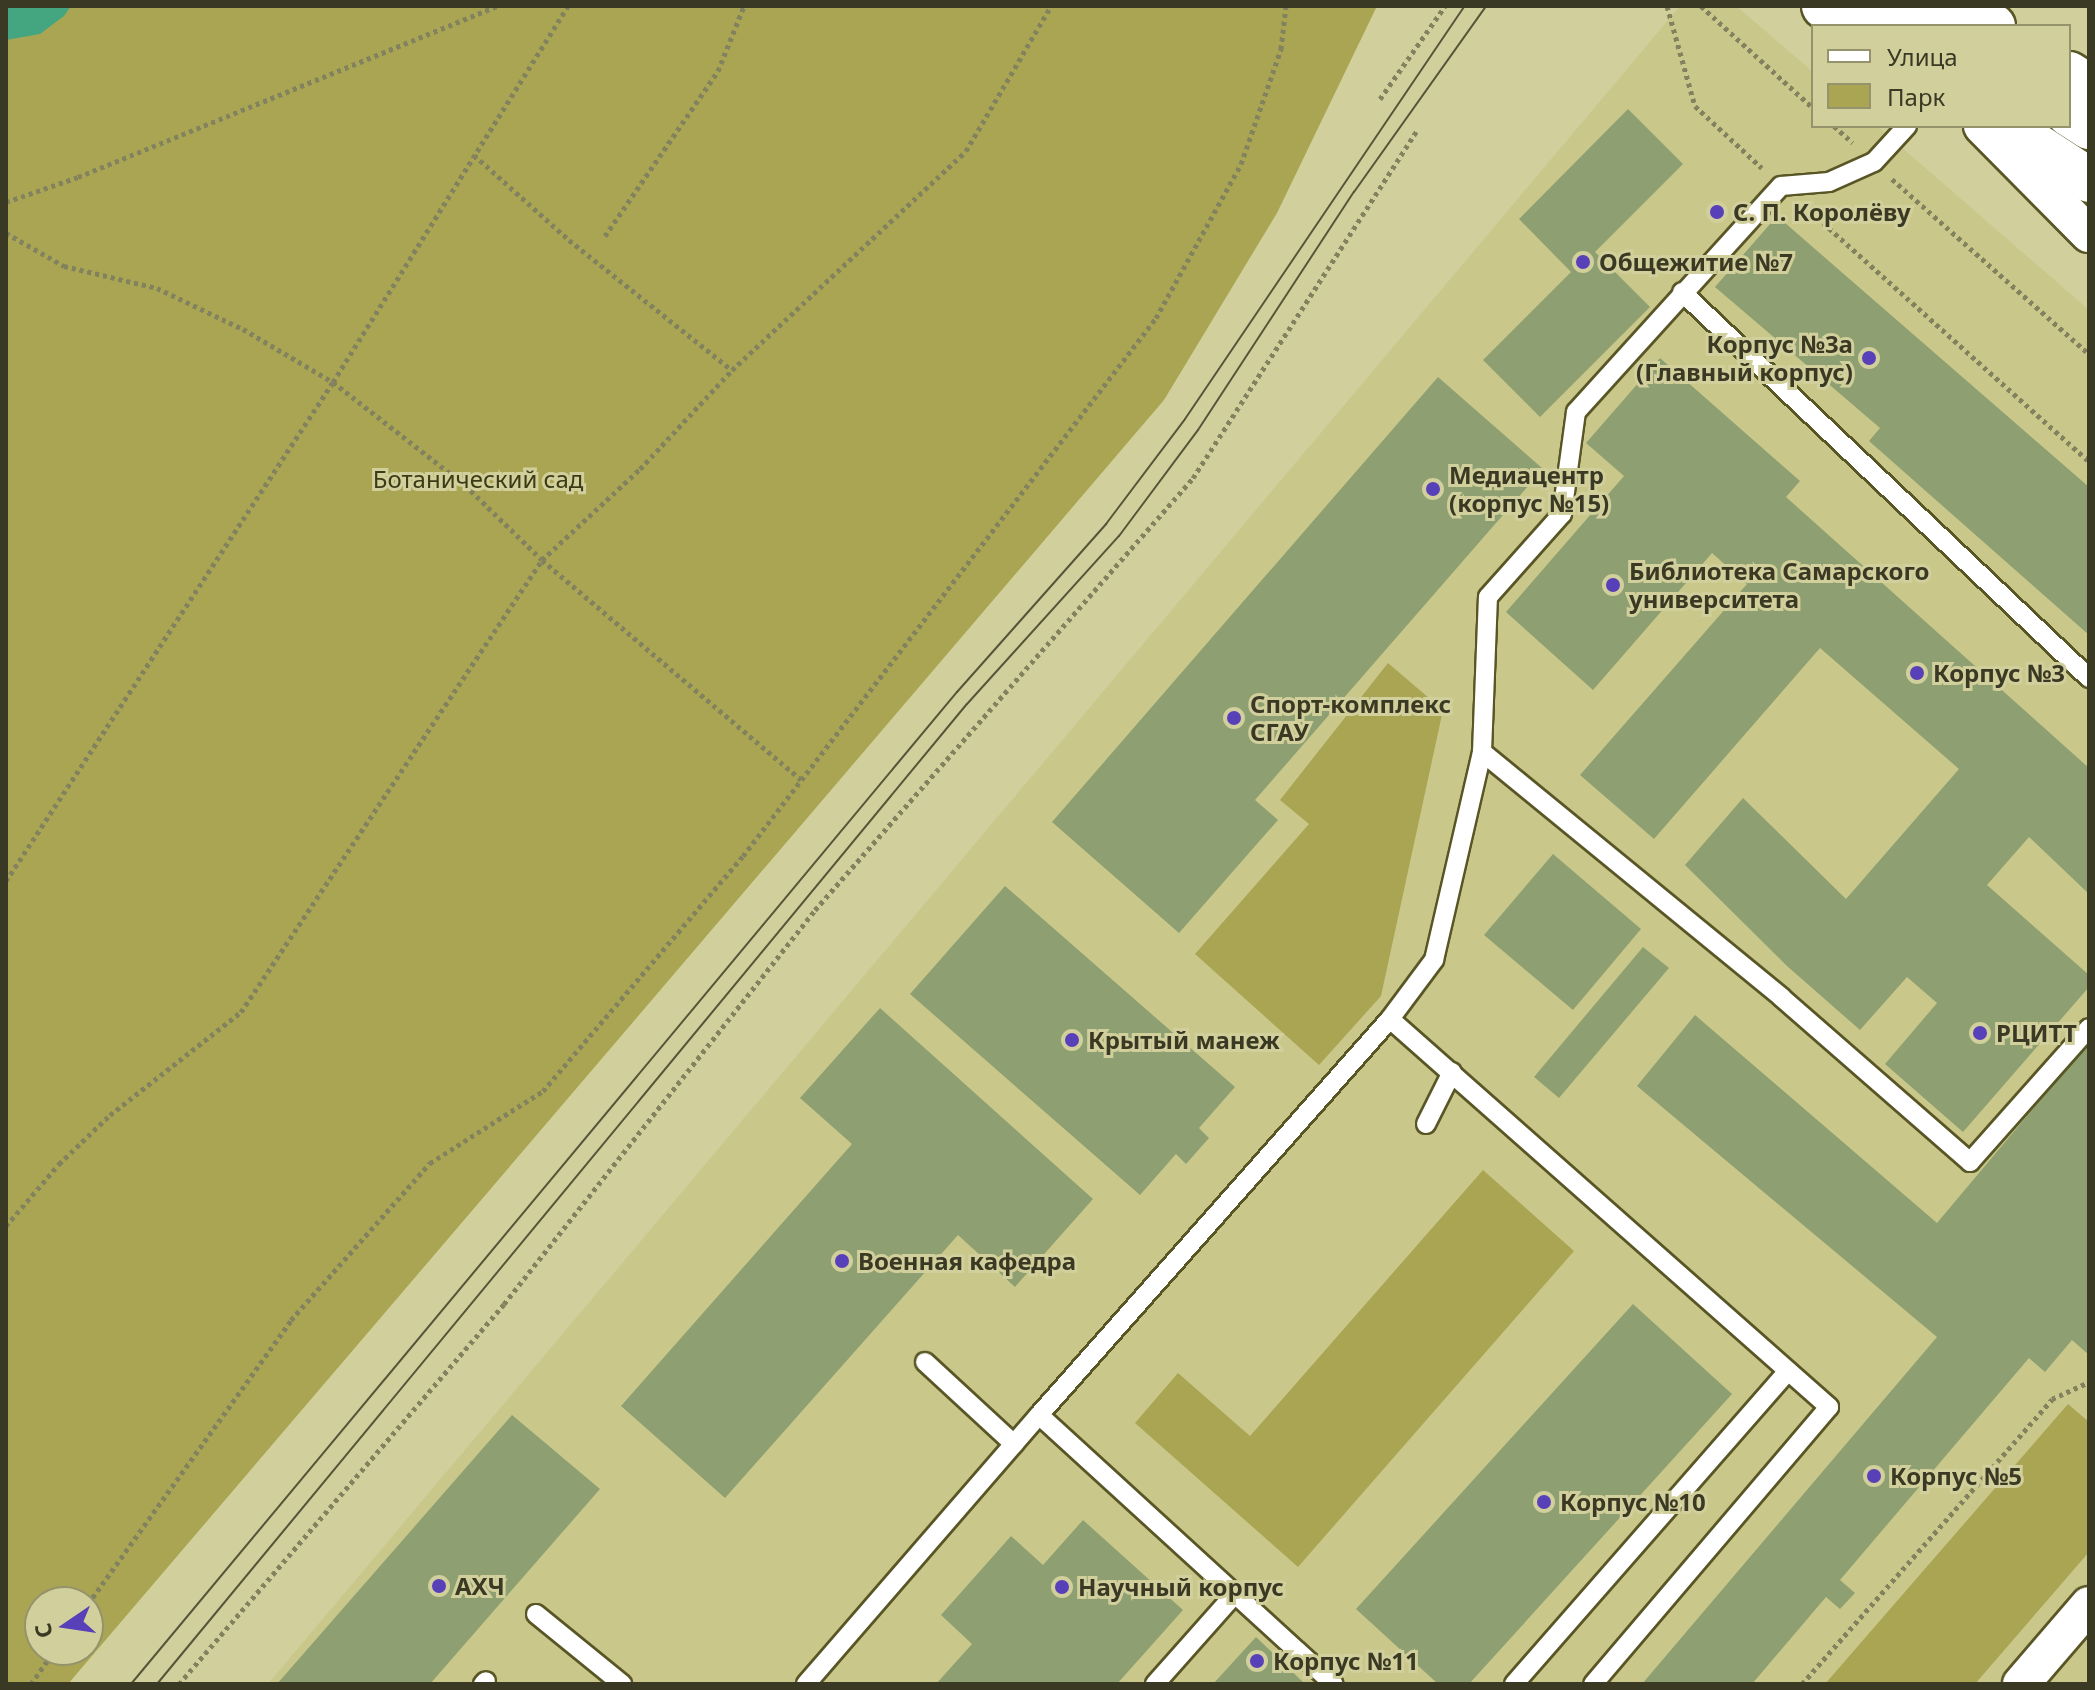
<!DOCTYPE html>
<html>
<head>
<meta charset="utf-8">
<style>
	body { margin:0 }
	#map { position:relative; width:2095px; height:1690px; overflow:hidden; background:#d1cf9b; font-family:"Noto Sans",sans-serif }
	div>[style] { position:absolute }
	.built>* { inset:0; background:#cac78b }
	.green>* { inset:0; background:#aaa553 }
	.water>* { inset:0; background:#43a681 }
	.building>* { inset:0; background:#8ea071 }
	.path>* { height:5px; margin-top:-2.5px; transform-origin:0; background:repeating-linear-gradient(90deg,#83825e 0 4px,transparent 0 8px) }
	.roads { filter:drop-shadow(2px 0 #595626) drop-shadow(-2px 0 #595626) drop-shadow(0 2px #595626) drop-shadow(0 -2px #595626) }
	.service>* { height:18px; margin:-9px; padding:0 9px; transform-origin:9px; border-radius:9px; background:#fff }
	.minor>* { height:36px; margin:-18px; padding:0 18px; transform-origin:18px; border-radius:18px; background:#fff }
	.primary>* { height:44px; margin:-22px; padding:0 22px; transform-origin:22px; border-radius:22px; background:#fff }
	.tram>* { height:2px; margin:-1px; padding:0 1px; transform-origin:1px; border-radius:1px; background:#56553a }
	.dots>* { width:22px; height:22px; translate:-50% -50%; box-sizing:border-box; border:4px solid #d1cf9b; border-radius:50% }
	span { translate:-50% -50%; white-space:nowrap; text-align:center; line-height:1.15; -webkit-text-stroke:6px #d1cf9b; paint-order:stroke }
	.poi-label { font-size:24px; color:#3a3924; font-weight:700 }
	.left { translate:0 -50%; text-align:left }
	.right { translate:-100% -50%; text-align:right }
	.park-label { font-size:24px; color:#3d3b16 }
	.frame { position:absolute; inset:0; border:8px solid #3a3924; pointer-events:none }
	.legend { position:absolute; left:1811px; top:24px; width:260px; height:104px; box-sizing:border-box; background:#d1cf9b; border:2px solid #95936b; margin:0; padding:10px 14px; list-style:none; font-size:24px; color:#3a3924 }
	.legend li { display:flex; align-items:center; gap:16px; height:40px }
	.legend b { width:40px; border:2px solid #95936b }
	.north { position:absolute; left:24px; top:1586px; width:80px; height:80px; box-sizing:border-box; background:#d1cf9b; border:2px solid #95936b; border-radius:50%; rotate:257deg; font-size:22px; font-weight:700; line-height:32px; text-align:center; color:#3a3924 }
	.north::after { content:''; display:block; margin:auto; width:28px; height:36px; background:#5740b8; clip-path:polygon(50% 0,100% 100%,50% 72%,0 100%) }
</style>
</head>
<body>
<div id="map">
	<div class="built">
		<div style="clip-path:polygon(1680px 6px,1736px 6px,1813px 72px,1813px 126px,1877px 126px,2089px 310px,2089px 1684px,268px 1684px)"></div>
	</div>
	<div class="green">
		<div style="clip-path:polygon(evenodd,6px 6px,1377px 6px,1277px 213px,1164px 400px,68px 1684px,6px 1684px,6px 6px,40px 1602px,88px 1602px,88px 1650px,40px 1650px,40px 1602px)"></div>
		<div style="clip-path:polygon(1388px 663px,1443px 710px,1381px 996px,1319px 1065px,1195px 954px,1309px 824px,1280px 800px)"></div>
		<div style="clip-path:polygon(1483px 1170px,1574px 1251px,1298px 1567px,1135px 1423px,1178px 1373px,1250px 1436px)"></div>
		<div style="clip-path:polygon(2068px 1404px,2089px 1422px,2089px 1552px,1975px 1684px,1825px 1684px)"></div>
	</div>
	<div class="water">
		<div style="clip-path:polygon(6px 6px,71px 6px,64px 16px,40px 34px,6px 40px)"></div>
	</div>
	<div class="building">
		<div style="clip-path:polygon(1628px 109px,1683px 164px,1595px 252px,1650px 307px,1540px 417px,1483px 360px,1571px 272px,1519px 219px)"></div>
		<div style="clip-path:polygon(1777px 216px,2089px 487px,2089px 635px,1869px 441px,1880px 428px,1715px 287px)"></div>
		<div style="clip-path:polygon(1660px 358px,1800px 481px,1786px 497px,2089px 768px,2089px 894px,2029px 837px,1987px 885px,2089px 975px,2089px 987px,1963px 1132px,1885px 1064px,1937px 1003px,1907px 977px,1860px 1030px,1787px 966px,1685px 865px,1743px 798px,1846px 899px,1959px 769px,1820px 648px,1654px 839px,1580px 775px,1747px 584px,1712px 553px,1593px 690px,1506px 612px,1624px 476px,1586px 443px)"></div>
		<div style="clip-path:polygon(1438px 377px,1543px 469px,1255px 800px,1278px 820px,1179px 933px,1052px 822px)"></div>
		<div style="clip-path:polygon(1553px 854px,1641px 929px,1573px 1010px,1484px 935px)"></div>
		<div style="clip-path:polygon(1005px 886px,1235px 1087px,1199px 1128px,1209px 1138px,1186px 1164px,1176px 1154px,1140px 1195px,910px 994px)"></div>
		<div style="clip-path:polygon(1643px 947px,1669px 968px,1559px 1098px,1534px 1077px)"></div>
		<div style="clip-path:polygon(880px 1008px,1093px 1199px,1015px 1287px,958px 1235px,725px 1498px,621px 1406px,852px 1144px,800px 1098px)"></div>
		<div style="clip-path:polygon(1695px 1015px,1937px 1223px,2089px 1042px,2089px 1355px,2072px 1340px,2045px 1372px,2029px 1358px,1840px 1580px,1855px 1593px,1840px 1609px,1826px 1597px,1752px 1684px,1642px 1684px,1937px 1337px,1637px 1086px)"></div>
		<div style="clip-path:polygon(1633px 1304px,1732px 1394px,1469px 1684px,1438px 1684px,1356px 1609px)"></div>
		<div style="clip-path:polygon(512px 1415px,600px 1489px,430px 1684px,277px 1684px)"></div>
		<div style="clip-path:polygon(1083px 1520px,1183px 1610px,1117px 1684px,936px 1684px,972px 1644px,941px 1615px,1011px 1536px,1043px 1565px)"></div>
		<div style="clip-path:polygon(1256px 1637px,1305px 1684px,1213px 1684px)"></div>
	</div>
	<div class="path">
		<div style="left:1667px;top:6px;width:104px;rotate:74.4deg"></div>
		<div style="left:1695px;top:106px;width:91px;rotate:42.8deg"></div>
		<div style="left:1701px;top:6px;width:151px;rotate:42.3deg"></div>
		<div style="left:1380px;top:99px;width:113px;rotate:-55deg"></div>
		<div style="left:1834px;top:126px;width:25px;rotate:42deg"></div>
		<div style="left:474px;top:155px;width:127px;rotate:41.8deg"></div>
		<div style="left:569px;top:240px;width:208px;rotate:38.6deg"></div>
		<div style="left:1892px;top:179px;width:264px;rotate:41.6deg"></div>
		<div style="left:6px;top:202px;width:76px;rotate:-19.1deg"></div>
		<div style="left:78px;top:177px;width:453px;rotate:-22.2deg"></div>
		<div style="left:1811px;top:212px;width:373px;rotate:41.9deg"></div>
		<div style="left:6px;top:233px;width:67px;rotate:29.6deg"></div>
		<div style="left:64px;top:266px;width:96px;rotate:13.3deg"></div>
		<div style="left:157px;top:288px;width:95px;rotate:25.5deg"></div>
		<div style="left:243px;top:329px;width:104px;rotate:30.5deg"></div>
		<div style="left:333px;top:382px;width:167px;rotate:38deg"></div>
		<div style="left:465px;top:485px;width:107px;rotate:44.2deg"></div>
		<div style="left:542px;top:560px;width:342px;rotate:40.3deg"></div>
		<div style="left:605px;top:236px;width:200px;rotate:-55.6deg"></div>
		<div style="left:718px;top:71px;width:70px;rotate:-68.2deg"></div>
		<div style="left:6px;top:881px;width:597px;rotate:-56.76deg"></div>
		<div style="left:333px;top:382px;width:443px;rotate:-58deg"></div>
		<div style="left:6px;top:1226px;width:82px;rotate:-49.5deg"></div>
		<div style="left:59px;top:1164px;width:71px;rotate:-43.9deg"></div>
		<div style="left:110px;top:1115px;width:167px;rotate:-38.2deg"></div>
		<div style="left:241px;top:1012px;width:543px;rotate:-56.34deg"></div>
		<div style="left:542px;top:560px;width:134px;rotate:-42.9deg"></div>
		<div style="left:640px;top:469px;width:135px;rotate:-47.1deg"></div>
		<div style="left:732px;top:370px;width:320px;rotate:-43.1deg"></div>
		<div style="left:966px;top:151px;width:168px;rotate:-59.6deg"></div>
		<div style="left:88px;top:1604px;width:349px;rotate:-54.4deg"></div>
		<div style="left:291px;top:1320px;width:210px;rotate:-48.5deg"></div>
		<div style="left:430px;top:1163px;width:134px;rotate:-32.5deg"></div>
		<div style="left:543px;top:1091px;width:309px;rotate:-49.6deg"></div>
		<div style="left:743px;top:856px;width:678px;rotate:-52.49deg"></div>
		<div style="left:1156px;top:318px;width:176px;rotate:-61.1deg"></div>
		<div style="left:1241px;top:164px;width:122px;rotate:-70.8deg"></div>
		<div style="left:1281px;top:49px;width:43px;rotate:-83.4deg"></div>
		<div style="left:31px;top:1684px;width:42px;rotate:-54.8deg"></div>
		<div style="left:179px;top:1684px;width:500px;rotate:-49.46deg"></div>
		<div style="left:504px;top:1304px;width:502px;rotate:-51.71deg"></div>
		<div style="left:815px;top:910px;width:574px;rotate:-48.81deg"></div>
		<div style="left:1193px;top:478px;width:414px;rotate:-57.2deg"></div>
		<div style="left:1802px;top:1684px;width:379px;rotate:-48.7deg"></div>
		<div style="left:2052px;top:1399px;width:41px;rotate:-24.7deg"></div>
	</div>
	<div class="roads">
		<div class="service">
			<div style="left:1682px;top:292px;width:561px;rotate:43.48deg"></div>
			<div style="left:1482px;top:752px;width:387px;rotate:39.3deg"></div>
			<div style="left:1781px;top:997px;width:251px;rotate:41.1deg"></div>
			<div style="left:1970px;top:1162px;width:179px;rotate:-48.4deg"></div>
			<div style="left:1390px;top:1019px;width:586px;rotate:41.47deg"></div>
			<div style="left:1829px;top:1407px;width:364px;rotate:130.4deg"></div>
			<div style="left:1426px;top:1124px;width:58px;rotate:-63.4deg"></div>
			<div style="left:925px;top:1362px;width:121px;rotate:42.7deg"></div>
			<div style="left:1039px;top:1415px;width:399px;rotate:42.4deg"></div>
			<div style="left:536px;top:1614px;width:111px;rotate:39.1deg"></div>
			<div style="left:483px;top:1684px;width:4px;rotate:-45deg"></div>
			<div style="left:806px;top:1684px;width:356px;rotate:-49.1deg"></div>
			<div style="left:1039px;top:1415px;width:529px;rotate:-48.45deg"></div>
			<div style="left:1390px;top:1019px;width:74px;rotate:-53.3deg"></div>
			<div style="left:1434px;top:960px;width:213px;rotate:-77deg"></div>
			<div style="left:1482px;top:752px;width:155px;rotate:-87.8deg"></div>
			<div style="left:1488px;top:597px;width:111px;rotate:-48.3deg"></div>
			<div style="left:1562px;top:514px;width:103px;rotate:-82.2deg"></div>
			<div style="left:1576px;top:412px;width:305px;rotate:-47.8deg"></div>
			<div style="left:1781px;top:186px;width:48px;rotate:-4.8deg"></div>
			<div style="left:1829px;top:182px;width:49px;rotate:-24deg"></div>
			<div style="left:1874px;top:162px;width:49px;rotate:-47.5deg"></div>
			<div style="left:1155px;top:1684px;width:120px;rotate:-48.4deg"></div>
			<div style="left:1514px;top:1684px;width:416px;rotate:-48.8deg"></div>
		</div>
		<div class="minor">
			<div style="left:1867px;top:6px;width:28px;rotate:46deg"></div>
			<div style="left:1982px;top:126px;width:152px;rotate:45.3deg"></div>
			<div style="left:2021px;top:1684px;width:104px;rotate:-49.3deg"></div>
		</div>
		<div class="primary">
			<div style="left:1824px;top:6px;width:36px;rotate:34deg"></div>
			<div style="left:1901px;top:6px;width:37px;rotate:33deg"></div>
			<div style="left:1962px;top:6px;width:37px;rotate:33deg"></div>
			<div style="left:2069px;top:74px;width:24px;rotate:33deg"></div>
			<div style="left:2069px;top:114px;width:24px;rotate:33deg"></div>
			<div style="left:2006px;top:126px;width:99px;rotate:33deg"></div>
		</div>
	</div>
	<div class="tram">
		<div style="left:131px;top:1684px;width:1291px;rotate:-50.22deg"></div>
		<div style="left:957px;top:692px;width:225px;rotate:-48.4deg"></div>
		<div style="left:1106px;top:524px;width:131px;rotate:-53deg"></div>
		<div style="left:1185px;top:419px;width:499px;rotate:-55.9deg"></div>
		<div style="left:157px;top:1684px;width:1271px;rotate:-50.43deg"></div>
		<div style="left:967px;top:704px;width:227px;rotate:-47.9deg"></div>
		<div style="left:1119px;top:536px;width:132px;rotate:-53.3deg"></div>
		<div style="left:1198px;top:430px;width:285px;rotate:-56.8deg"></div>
		<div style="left:1354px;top:192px;width:228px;rotate:-54.6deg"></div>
	</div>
	<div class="dots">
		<div style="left:1717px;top:212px;background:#5740b8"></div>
		<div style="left:1583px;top:262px;background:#5740b8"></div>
		<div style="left:1869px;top:358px;background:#5740b8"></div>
		<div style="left:1433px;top:489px;background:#5740b8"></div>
		<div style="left:1613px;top:585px;background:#5740b8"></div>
		<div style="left:1917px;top:673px;background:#5740b8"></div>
		<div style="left:1234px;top:718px;background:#5740b8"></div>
		<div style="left:1980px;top:1033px;background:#5740b8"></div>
		<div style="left:1072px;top:1040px;background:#5740b8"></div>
		<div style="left:842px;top:1261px;background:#5740b8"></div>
		<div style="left:1874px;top:1476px;background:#5740b8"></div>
		<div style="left:1544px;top:1502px;background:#5740b8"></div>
		<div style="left:439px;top:1586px;background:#5740b8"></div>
		<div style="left:1062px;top:1587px;background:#5740b8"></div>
		<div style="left:1257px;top:1661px;background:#5740b8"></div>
	</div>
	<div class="poi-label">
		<span class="left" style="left:1733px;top:212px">С. П. Королёву</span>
		<span class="left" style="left:1599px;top:262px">Общежитие №7</span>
		<span class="right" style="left:1853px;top:358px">Корпус №3a<br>(Главный корпус)</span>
		<span class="left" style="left:1449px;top:489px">Медиацентр<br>(корпус №15)</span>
		<span class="left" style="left:1629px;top:585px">Библиотека Самарского<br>университета</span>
		<span class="left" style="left:1933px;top:673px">Корпус №3</span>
		<span class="left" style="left:1250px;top:718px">Спорт-комплекс<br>СГАУ</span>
		<span class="left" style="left:1996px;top:1033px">РЦИТТ</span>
		<span class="left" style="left:1088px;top:1040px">Крытый манеж</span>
		<span class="left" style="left:858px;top:1261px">Военная кафедра</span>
		<span class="left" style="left:1890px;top:1476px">Корпус №5</span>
		<span class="left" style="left:1560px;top:1502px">Корпус №10</span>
		<span class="left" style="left:455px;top:1586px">АХЧ</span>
		<span class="left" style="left:1078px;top:1587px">Научный корпус</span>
		<span class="left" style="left:1273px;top:1661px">Корпус №11</span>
	</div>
	<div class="park-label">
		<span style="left:478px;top:479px">Ботанический сад</span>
	</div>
	<div class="frame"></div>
	<ul class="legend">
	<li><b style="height:10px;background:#fff"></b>Улица</li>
	<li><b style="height:22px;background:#aaa553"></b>Парк</li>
	</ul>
	<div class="north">С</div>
</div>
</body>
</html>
